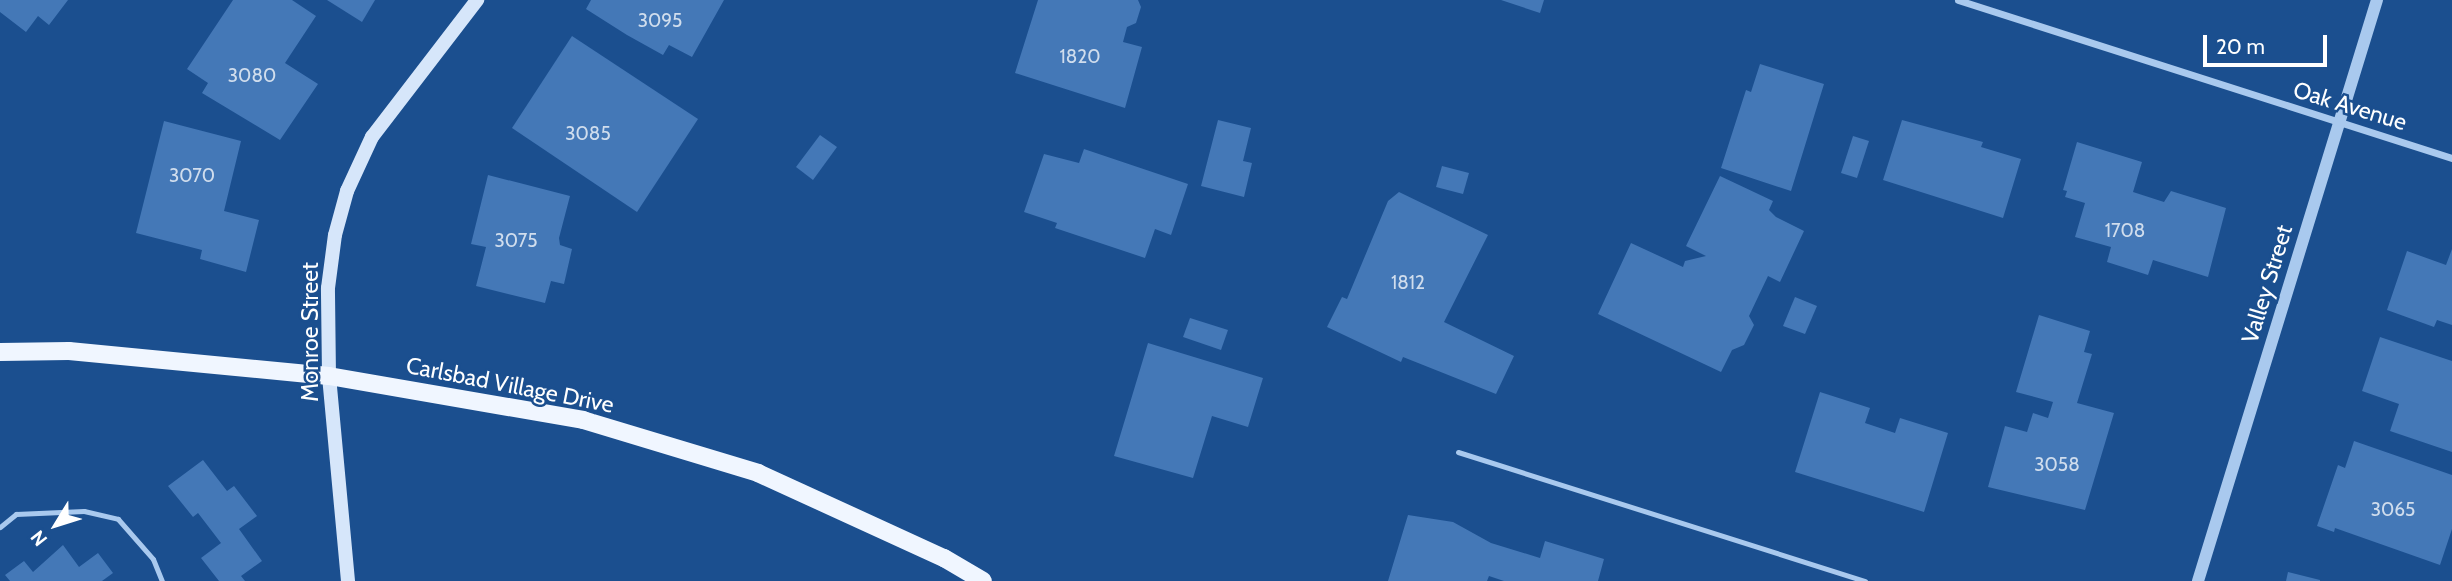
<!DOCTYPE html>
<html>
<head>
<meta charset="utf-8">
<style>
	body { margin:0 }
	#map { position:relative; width:2452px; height:581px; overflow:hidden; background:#1b4f8f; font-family:Cabin,sans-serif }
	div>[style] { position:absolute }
	.building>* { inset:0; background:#4478b7 }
	.service>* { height:5px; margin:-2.5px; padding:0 2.5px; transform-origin:2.5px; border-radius:2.5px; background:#a9c9ee }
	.minor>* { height:7px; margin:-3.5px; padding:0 3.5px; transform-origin:3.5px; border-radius:3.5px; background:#a9c9ee }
	.tertiary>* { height:12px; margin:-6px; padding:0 6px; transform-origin:6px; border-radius:6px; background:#a9c9ee }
	.secondary>* { height:14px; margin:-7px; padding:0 7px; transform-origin:7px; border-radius:7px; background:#d6e6fa }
	.primary>* { height:18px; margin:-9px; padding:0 9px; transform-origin:9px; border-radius:9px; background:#f0f6ff }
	span { translate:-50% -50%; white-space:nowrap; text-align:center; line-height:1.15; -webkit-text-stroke:5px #1b4f8f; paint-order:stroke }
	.number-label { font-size:19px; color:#d0dded }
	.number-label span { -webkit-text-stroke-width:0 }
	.street-label { font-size:23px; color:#fff }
	.north { position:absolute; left:21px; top:490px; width:70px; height:70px; -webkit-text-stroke:5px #1b4f8f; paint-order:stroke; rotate:232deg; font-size:19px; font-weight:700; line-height:28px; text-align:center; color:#fff }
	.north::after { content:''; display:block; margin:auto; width:24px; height:32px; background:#fff; clip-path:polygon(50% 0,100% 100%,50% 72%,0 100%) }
	.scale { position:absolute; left:2203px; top:35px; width:124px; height:32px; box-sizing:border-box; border:4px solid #fff; border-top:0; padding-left:9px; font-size:21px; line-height:24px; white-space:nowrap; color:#fff; -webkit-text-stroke:5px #1b4f8f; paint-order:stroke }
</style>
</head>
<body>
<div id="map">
	<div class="building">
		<div style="clip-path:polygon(0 0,68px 0,49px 25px,38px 16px,26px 32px,0 12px)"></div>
		<div style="clip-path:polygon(233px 0,292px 0,316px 16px,285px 63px,318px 84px,280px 140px,202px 93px,208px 83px,187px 69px)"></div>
		<div style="clip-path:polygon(327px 0,375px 0,362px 22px)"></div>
		<div style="clip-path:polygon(591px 0,724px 0,692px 57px,669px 45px,663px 55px,627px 35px,586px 9px)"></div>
		<div style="clip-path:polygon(1038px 0,1138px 0,1141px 7px,1136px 23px,1127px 27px,1123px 42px,1142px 47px,1125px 108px,1015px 73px)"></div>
		<div style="clip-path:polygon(1501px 0,1544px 0,1540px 13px)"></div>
		<div style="clip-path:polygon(572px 36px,698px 119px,637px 212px,512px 128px)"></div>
		<div style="clip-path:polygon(1760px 64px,1824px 84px,1791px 191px,1721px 168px,1746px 90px,1751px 92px)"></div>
		<div style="clip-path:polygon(1218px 120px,1251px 128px,1243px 161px,1252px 163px,1244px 197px,1201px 186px)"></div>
		<div style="clip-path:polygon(1902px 120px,1983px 142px,1981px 147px,2021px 159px,2003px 218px,1883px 180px)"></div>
		<div style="clip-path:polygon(164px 121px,241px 141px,224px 211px,259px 220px,246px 272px,200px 259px,202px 250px,136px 233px)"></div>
		<div style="clip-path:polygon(820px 135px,837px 147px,813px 180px,796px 167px)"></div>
		<div style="clip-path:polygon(1853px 136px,1869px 141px,1857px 178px,1841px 173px)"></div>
		<div style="clip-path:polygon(2077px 142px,2142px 162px,2133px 192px,2164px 202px,2171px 191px,2226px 208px,2208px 277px,2153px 260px,2148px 275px,2107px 262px,2111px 247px,2075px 237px,2085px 203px,2065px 197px,2067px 191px,2063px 190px)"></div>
		<div style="clip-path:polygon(1084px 149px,1188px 184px,1171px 235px,1155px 229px,1145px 258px,1055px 228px,1057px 223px,1024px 212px,1044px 154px,1079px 163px)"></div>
		<div style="clip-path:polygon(1442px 166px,1469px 173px,1463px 194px,1436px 187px)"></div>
		<div style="clip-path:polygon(488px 175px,570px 196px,559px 238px,560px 245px,572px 249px,564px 284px,551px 281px,545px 303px,476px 286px,486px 247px,471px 244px)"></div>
		<div style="clip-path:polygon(1720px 176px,1773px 201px,1769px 210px,1776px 217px,1804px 231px,1780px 282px,1768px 276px,1749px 316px,1754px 325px,1744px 345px,1732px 350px,1721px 372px,1598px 314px,1631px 243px,1683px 267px,1685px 261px,1706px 256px,1686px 246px)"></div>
		<div style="clip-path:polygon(1399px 192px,1488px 235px,1444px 322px,1514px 356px,1496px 394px,1403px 357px,1401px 362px,1327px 327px,1342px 297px,1347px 299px,1388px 201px)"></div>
		<div style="clip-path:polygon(2452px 249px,2452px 325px,2437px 320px,2434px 327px,2387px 310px,2407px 251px,2446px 265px)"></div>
		<div style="clip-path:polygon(1795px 297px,1817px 306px,1805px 334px,1783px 326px)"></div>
		<div style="clip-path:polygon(2039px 315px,2090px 331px,2084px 352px,2092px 354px,2077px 403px,2114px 413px,2085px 510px,1988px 487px,2005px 426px,2027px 432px,2033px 413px,2048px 418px,2053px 402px,2016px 392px)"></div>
		<div style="clip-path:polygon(1190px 318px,1228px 330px,1221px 350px,1183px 337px)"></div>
		<div style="clip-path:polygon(2380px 337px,2452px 361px,2452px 452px,2390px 431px,2399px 404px,2362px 391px)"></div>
		<div style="clip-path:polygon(1148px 343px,1263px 378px,1248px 427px,1212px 416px,1193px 478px,1114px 456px)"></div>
		<div style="clip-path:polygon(1820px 392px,1870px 408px,1865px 423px,1895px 433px,1900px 418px,1948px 433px,1924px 512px,1795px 472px)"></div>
		<div style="clip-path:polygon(2354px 441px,2452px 475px,2452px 529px,2440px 565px,2335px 528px,2334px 532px,2317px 526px,2338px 465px,2345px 468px)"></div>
		<div style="clip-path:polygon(203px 460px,227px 491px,234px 486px,257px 516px,239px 529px,262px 561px,241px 576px,245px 581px,219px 581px,201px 558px,221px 543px,198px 513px,193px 517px,168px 486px)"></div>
		<div style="clip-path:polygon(1408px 515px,1453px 522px,1491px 543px,1540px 558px,1545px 541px,1604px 559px,1598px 581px,1504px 581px,1489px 576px,1487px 581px,1388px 581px)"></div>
		<div style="clip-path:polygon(63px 545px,79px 567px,98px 553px,113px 573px,102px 581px,10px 581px,5px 575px,24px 561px,33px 572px)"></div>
		<div style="clip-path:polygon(2288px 572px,2320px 580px,2320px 581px,2286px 581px)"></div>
	</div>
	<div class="service">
		<div style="left:1458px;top:452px;width:427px;rotate:17.6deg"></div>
		<div style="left:0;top:527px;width:21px;rotate:-39deg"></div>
		<div style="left:16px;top:514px;width:68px;rotate:-2.5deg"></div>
		<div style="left:84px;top:511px;width:35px;rotate:13deg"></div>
		<div style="left:118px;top:519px;width:53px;rotate:48.8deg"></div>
		<div style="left:153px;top:559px;width:24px;rotate:68deg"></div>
	</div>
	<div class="minor">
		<div style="left:1958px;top:0;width:519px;rotate:17.74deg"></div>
	</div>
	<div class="tertiary">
		<div style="left:2198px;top:581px;width:608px;rotate:-72.88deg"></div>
	</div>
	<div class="secondary">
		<div style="left:348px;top:581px;width:206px;rotate:-95.3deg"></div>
		<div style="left:329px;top:376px;width:88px;rotate:-90.7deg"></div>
		<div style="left:328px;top:288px;width:53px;rotate:-82.5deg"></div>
		<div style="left:335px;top:235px;width:46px;rotate:-74.7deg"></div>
		<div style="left:347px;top:191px;width:60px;rotate:-65.2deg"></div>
		<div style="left:372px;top:137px;width:173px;rotate:-52.5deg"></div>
	</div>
	<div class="primary">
		<div style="left:0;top:352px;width:69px;rotate:-0.8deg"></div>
		<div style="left:69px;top:351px;width:261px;rotate:5.5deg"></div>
		<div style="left:329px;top:376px;width:258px;rotate:9.8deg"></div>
		<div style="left:583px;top:420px;width:183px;rotate:16.8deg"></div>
		<div style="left:758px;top:473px;width:205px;rotate:24.6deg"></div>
		<div style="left:944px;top:558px;width:45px;rotate:30.5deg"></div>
	</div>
	<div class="number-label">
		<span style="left:660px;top:21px">3095</span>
		<span style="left:1080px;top:57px">1820</span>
		<span style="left:252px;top:76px">3080</span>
		<span style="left:588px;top:134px">3085</span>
		<span style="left:192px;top:176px">3070</span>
		<span style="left:2125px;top:231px">1708</span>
		<span style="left:516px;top:241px">3075</span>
		<span style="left:1408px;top:283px">1812</span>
		<span style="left:2057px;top:465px">3058</span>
		<span style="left:2393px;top:510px">3065</span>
	</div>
	<div class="street-label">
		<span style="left:2350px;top:106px;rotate:17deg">Oak Avenue</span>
		<span style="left:2267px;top:284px;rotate:-73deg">Valley Street</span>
		<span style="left:310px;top:332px;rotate:-90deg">Monroe Street</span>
		<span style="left:510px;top:385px;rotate:11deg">Carlsbad Village Drive</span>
	</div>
	<div class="north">N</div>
	<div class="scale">20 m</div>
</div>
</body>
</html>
